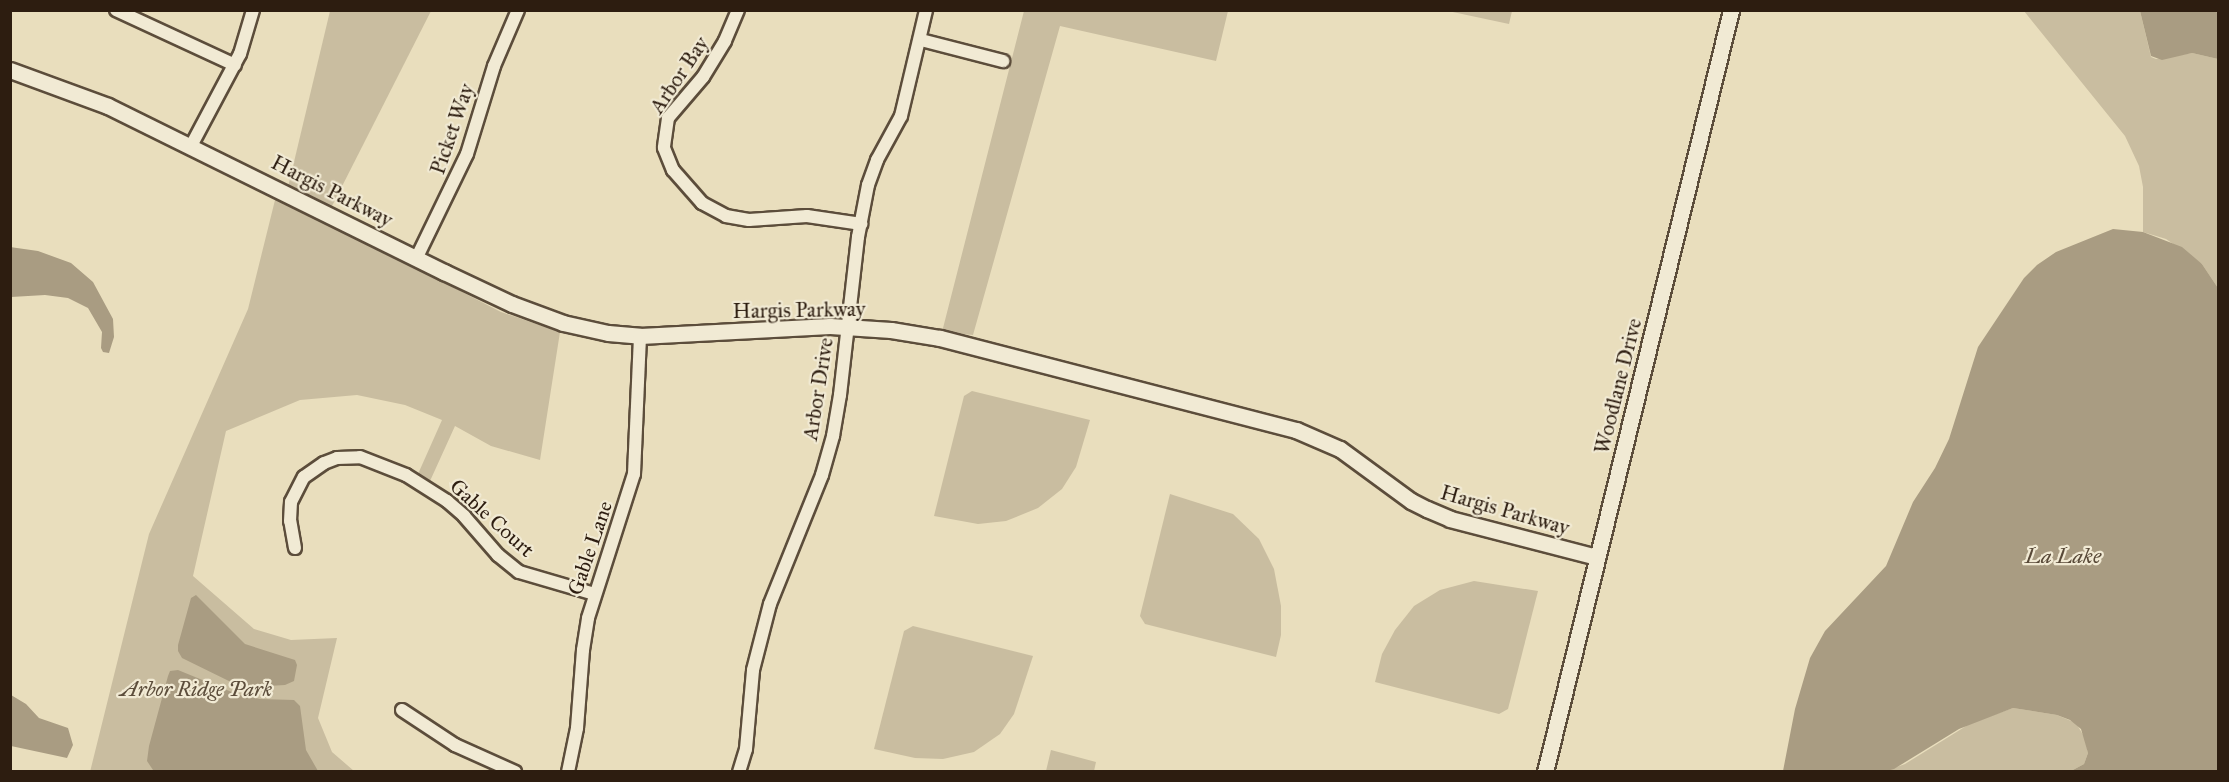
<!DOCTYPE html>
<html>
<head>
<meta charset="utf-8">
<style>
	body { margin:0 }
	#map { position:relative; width:2229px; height:782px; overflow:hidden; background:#e9debd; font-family:"IM FELL Great Primer",serif }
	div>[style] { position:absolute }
	.green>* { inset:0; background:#c9bda0 }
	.water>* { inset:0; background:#a99c82 }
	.roads { filter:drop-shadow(2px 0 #5c4d3b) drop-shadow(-2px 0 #5c4d3b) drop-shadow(0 2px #5c4d3b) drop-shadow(0 -2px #5c4d3b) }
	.minor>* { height:12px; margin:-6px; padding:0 6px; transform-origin:6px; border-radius:6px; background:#f1ead4 }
	.tertiary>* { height:15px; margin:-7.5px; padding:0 7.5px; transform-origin:7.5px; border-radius:7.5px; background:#f1ead4 }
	span { translate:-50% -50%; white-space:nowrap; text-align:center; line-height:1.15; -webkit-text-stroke:4.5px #f1ead4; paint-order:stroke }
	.street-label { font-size:21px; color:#2d1d10 }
	.park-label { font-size:21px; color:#5c4d3b; font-style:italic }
	.water-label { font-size:22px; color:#584938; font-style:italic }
	.frame { position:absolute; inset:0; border:12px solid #2d1d10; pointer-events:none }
</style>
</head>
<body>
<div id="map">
	<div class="green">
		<div style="clip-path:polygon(330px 11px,431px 11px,331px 208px,288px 187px)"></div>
		<div style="clip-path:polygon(1024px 11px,1228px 11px,1216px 61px,1060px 26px,973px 335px,942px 332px)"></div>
		<div style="clip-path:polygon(1448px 11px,1512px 11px,1509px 24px)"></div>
		<div style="clip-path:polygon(2024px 11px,2140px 11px,2151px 57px,2156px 59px,2192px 53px,2218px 59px,2218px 288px,2202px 264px,2166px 239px,2143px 232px,2143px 187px,2139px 166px,2125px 136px)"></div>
		<div style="clip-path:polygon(276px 196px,501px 312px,560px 332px,540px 460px,491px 446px,455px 426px,430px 481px,418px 474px,442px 420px,405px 405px,357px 395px,300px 400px,226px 431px,193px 576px,254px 629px,291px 640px,337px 638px,318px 718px,332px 752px,354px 771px,90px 772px,149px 534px,248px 309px)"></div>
		<div style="clip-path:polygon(972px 391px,1090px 420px,1076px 467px,1062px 489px,1038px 508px,1006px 521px,978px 524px,934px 516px,964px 396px)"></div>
		<div style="clip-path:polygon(1170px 494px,1233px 514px,1259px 539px,1274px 569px,1281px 606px,1281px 635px,1276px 657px,1145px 624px,1140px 616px)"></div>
		<div style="clip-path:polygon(1474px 581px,1538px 591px,1508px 709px,1499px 714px,1375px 682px,1382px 654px,1395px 630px,1414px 606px,1440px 590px)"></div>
		<div style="clip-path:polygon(913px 626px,1033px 656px,1014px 714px,1000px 734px,974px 752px,943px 759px,915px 758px,874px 749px,904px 631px)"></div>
		<div style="clip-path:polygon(2013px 708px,2057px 715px,2076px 723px,2085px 738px,2088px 753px,2084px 764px,2071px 771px,1883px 772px,1905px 764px,1971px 723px)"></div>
		<div style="clip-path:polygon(1051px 750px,1096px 762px,1094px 771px,1046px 771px)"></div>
	</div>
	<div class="water">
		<div style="clip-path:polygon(2213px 10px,2218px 13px,2218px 59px,2192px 53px,2162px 60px,2151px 56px,2140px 11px)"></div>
		<div style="clip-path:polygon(2113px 229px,2143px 232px,2182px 247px,2202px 264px,2218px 288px,2218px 771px,2071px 771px,2084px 764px,2088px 753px,2081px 729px,2070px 720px,2057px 715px,2013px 708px,1959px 729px,1894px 769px,1883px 772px,1783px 771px,1795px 709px,1810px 658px,1825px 631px,1886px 566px,1913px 502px,1935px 468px,1949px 439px,1978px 347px,2024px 278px,2037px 265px,2056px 252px)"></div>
		<div style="clip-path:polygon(10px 247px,38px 251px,71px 263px,93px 282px,113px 319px,114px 337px,109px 353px,103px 352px,101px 348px,102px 332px,88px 308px,68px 298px,45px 295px,11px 297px)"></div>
		<div style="clip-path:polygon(196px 595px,245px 644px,295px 660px,297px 665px,294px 681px,285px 685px,249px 687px,235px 684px,182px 658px,178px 651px,178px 645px,191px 598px)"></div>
		<div style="clip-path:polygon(178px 670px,239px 695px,260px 699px,294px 700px,300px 706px,306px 750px,318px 771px,153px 770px,147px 761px,149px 746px,168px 676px,170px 671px)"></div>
		<div style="clip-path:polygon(11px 695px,26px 704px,39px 718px,68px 728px,73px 745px,67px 758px,11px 746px)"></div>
	</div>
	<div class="roads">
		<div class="minor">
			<div style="left:116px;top:10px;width:131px;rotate:24.8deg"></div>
			<div style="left:738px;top:10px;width:34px;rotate:113deg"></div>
			<div style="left:725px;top:41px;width:42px;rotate:121.4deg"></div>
			<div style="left:703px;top:77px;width:54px;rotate:130.5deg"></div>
			<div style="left:668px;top:118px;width:30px;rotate:98deg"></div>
			<div style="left:664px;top:148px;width:24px;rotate:68deg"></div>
			<div style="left:673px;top:170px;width:44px;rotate:48.7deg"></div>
			<div style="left:702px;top:203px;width:27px;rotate:28deg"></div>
			<div style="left:726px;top:216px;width:23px;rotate:10deg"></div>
			<div style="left:749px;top:220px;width:58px;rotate:-3.9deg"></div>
			<div style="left:807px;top:216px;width:55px;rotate:8.4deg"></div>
			<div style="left:921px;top:40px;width:85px;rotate:14.4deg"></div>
			<div style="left:191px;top:146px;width:104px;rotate:-62deg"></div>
			<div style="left:240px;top:54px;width:46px;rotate:-73.5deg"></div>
			<div style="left:417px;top:257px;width:114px;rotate:-64.1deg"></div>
			<div style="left:467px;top:154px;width:92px;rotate:-72.9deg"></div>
			<div style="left:494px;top:66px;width:61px;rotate:-66.8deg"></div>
			<div style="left:295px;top:548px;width:27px;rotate:-100deg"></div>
			<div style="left:290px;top:521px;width:19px;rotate:-87deg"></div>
			<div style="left:291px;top:502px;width:28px;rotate:-63deg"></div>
			<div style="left:304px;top:477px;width:24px;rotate:-35deg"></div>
			<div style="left:324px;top:463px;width:14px;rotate:-21deg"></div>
			<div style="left:337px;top:458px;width:23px;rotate:-2deg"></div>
			<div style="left:360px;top:457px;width:49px;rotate:21.4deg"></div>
			<div style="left:406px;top:475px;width:49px;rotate:32.4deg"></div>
			<div style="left:447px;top:501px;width:23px;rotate:41deg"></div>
			<div style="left:464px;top:516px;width:52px;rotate:48.9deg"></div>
			<div style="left:498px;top:555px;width:27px;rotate:39deg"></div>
			<div style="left:519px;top:572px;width:78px;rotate:16.3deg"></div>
			<div style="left:402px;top:710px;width:64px;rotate:33.4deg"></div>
			<div style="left:455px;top:745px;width:66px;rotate:24.2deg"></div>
			<div style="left:568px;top:772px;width:45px;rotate:-78.4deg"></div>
			<div style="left:577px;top:728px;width:78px;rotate:-85.6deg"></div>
			<div style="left:583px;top:650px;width:32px;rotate:-81deg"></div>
			<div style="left:588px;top:618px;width:151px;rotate:-72.3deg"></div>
			<div style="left:634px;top:474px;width:138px;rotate:-87.5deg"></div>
			<div style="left:739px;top:772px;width:24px;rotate:-73deg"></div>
			<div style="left:746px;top:749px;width:79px;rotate:-84.9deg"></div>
			<div style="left:753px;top:670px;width:68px;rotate:-75.6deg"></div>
			<div style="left:770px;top:604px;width:139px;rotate:-68deg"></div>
			<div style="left:822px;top:475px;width:41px;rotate:-74.2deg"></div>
			<div style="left:833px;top:436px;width:42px;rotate:-80.3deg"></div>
			<div style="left:840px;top:395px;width:159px;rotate:-83.5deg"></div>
			<div style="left:858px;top:237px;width:53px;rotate:-79.1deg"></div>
			<div style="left:868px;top:185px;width:27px;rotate:-70deg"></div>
			<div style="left:877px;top:160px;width:50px;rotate:-61.4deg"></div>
			<div style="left:901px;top:116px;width:109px;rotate:-76.7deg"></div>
		</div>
		<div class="tertiary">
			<div style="left:10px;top:70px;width:104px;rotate:20.2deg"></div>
			<div style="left:108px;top:106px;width:375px;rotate:26.3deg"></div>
			<div style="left:444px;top:272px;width:75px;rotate:25.2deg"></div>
			<div style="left:512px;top:304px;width:54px;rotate:20.4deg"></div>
			<div style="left:563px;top:323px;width:46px;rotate:12.5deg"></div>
			<div style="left:608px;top:333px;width:32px;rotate:5deg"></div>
			<div style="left:640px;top:336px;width:190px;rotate:-3deg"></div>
			<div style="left:830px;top:326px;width:61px;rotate:3.8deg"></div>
			<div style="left:891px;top:330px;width:50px;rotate:9.3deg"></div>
			<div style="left:940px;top:338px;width:368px;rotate:14.5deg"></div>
			<div style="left:1296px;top:430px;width:48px;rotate:23.4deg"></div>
			<div style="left:1340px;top:449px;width:88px;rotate:36.2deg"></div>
			<div style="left:1411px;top:501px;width:18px;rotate:27deg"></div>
			<div style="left:1427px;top:509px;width:25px;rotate:23deg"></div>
			<div style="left:1450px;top:519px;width:152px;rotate:14.5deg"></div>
			<div style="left:1545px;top:772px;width:784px;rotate:-76.28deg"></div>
		</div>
	</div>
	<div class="street-label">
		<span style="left:679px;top:75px;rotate:-56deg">Arbor Bay</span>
		<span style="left:452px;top:129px;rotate:-71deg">Picket Way</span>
		<span style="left:332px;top:191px;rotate:27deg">Hargis Parkway</span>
		<span style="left:799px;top:310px;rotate:-1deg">Hargis Parkway</span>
		<span style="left:1618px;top:386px;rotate:-76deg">Woodlane Drive</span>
		<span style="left:818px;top:389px;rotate:-81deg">Arbor Drive</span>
		<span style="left:1505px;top:510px;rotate:16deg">Hargis Parkway</span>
		<span style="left:492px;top:518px;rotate:42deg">Gable Court</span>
		<span style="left:590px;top:548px;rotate:-71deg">Gable Lane</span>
	</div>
	<div class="park-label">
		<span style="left:196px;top:689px">Arbor Ridge Park</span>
	</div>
	<div class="water-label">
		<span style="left:2063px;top:556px">La Lake</span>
	</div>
	<div class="frame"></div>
</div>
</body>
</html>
